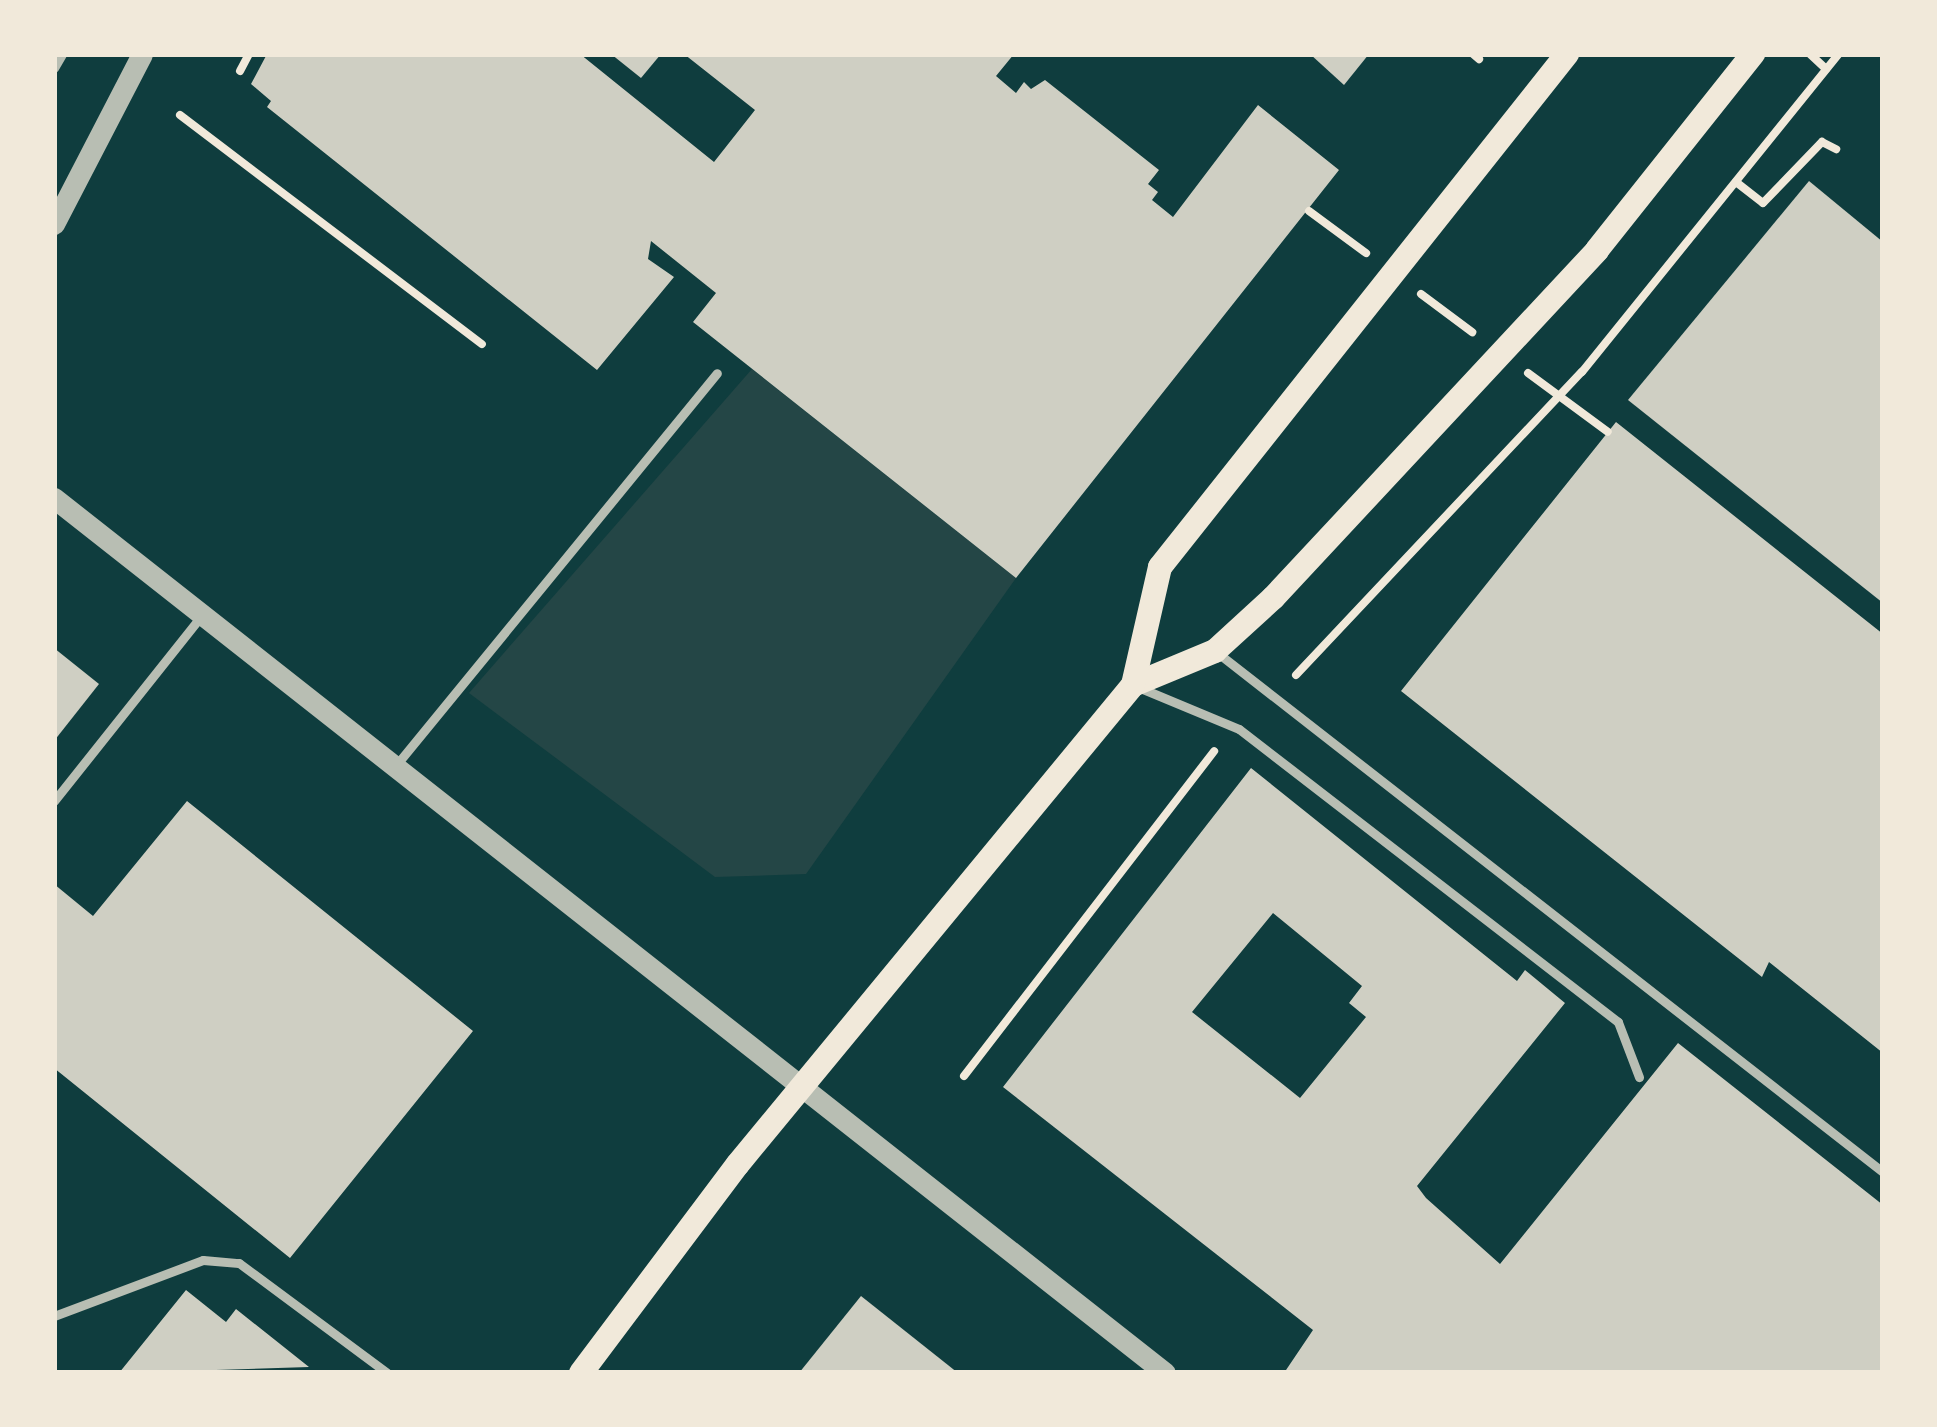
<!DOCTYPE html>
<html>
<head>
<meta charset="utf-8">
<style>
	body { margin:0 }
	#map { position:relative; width:1937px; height:1427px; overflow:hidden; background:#0f3d3e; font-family:"Public Sans",sans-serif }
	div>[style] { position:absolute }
	.green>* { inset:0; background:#244646 }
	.building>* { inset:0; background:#cfcfc3 }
	.path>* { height:8px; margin:-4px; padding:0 4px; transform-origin:4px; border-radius:4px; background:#f1e9da }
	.service>* { height:9px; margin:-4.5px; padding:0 4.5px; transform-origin:4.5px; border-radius:4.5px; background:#b8beb3 }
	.tertiary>* { height:21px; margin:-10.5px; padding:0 10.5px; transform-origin:10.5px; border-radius:10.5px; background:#b8beb3 }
	.secondary>* { height:24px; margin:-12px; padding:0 12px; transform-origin:12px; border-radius:12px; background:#f1e9da }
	span { translate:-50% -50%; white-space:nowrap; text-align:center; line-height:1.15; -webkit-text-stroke:12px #f1e9da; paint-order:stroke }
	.frame { position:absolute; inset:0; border:57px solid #f1e9da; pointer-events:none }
</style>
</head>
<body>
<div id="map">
	<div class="green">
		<div style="clip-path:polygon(752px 369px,1016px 578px,806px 874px,715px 877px,469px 693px)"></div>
	</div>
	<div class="building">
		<div style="clip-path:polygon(267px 54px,580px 54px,714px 162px,755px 110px,684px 54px,1014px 54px,996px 76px,1016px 93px,1024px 82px,1031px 89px,1045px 80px,1159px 170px,1148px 184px,1158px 192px,1152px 200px,1173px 217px,1258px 105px,1339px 170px,1016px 578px,693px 322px,716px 293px,651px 241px,648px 259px,674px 277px,597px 370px,267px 107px,271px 101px,251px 84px)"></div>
		<div style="clip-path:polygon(611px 54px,661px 54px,641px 78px)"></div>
		<div style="clip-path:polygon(1310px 54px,1369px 54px,1344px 85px)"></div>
		<div style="clip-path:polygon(1809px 181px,1883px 242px,1883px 603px,1628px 400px)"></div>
		<div style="clip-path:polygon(1616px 422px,1883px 634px,1883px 1053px,1769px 962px,1762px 977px,1401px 691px)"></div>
		<div style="clip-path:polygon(54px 648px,99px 684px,54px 741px)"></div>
		<div style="clip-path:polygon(evenodd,1251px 768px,1517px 981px,1525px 970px,1565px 1003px,1417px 1186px,1426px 1198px,1500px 1264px,1678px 1043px,1883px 1205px,1883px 1373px,1284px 1373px,1313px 1330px,1003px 1087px,1251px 768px,1273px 913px,1362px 986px,1349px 1003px,1366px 1017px,1300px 1098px,1192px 1012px,1273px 913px)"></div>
		<div style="clip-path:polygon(187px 801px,473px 1031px,290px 1258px,54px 1068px,54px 884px,93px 916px)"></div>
		<div style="clip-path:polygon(186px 1290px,226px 1322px,236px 1309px,309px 1367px,119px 1373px)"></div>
		<div style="clip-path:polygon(861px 1296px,958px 1373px,799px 1373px)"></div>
	</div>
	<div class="path">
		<div style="left:1473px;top:54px;width:8px;rotate:40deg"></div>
		<div style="left:1810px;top:54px;width:22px;rotate:43deg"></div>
		<div style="left:240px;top:71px;width:19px;rotate:-62deg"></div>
		<div style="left:180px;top:115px;width:379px;rotate:37.2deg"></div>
		<div style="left:1736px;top:182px;width:34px;rotate:38deg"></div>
		<div style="left:1763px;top:203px;width:85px;rotate:-46deg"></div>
		<div style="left:1822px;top:142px;width:16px;rotate:27deg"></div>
		<div style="left:1309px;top:211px;width:71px;rotate:36.4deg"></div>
		<div style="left:1421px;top:294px;width:64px;rotate:36.7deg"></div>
		<div style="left:1528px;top:373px;width:99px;rotate:36.4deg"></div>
		<div style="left:1296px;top:675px;width:417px;rotate:-46.7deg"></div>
		<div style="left:1582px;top:372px;width:409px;rotate:-51.1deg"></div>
		<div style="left:964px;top:1076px;width:410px;rotate:-52.4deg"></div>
	</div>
	<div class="service">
		<div style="left:54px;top:68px;width:16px;rotate:-60deg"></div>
		<div style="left:1219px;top:654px;width:842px;rotate:37.96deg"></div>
		<div style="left:1138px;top:687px;width:109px;rotate:22.6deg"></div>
		<div style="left:1239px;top:729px;width:479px;rotate:37.7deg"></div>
		<div style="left:1618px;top:1022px;width:59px;rotate:69.1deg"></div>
		<div style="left:397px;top:764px;width:505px;rotate:-50.7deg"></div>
		<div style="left:54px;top:801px;width:238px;rotate:-51.5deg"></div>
		<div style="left:54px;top:1316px;width:159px;rotate:-20.6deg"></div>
		<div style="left:203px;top:1260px;width:36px;rotate:5deg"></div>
		<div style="left:239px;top:1263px;width:184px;rotate:36.6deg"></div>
	</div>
	<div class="tertiary">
		<div style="left:54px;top:224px;width:191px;rotate:-62.6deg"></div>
		<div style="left:54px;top:498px;width:1414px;rotate:38.22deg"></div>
	</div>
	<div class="secondary">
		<div style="left:1133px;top:685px;width:89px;rotate:-22.5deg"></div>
		<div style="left:1215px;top:651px;width:79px;rotate:-42.4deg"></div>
		<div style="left:1273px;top:598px;width:475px;rotate:-47deg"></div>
		<div style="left:1597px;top:250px;width:251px;rotate:-51.5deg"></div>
		<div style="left:581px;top:1373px;width:261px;rotate:-53.1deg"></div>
		<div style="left:738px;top:1164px;width:621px;rotate:-50.49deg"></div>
		<div style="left:1133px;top:685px;width:121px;rotate:-77.1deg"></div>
		<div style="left:1160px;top:567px;width:655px;rotate:-51.57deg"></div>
	</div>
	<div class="frame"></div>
</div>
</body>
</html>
